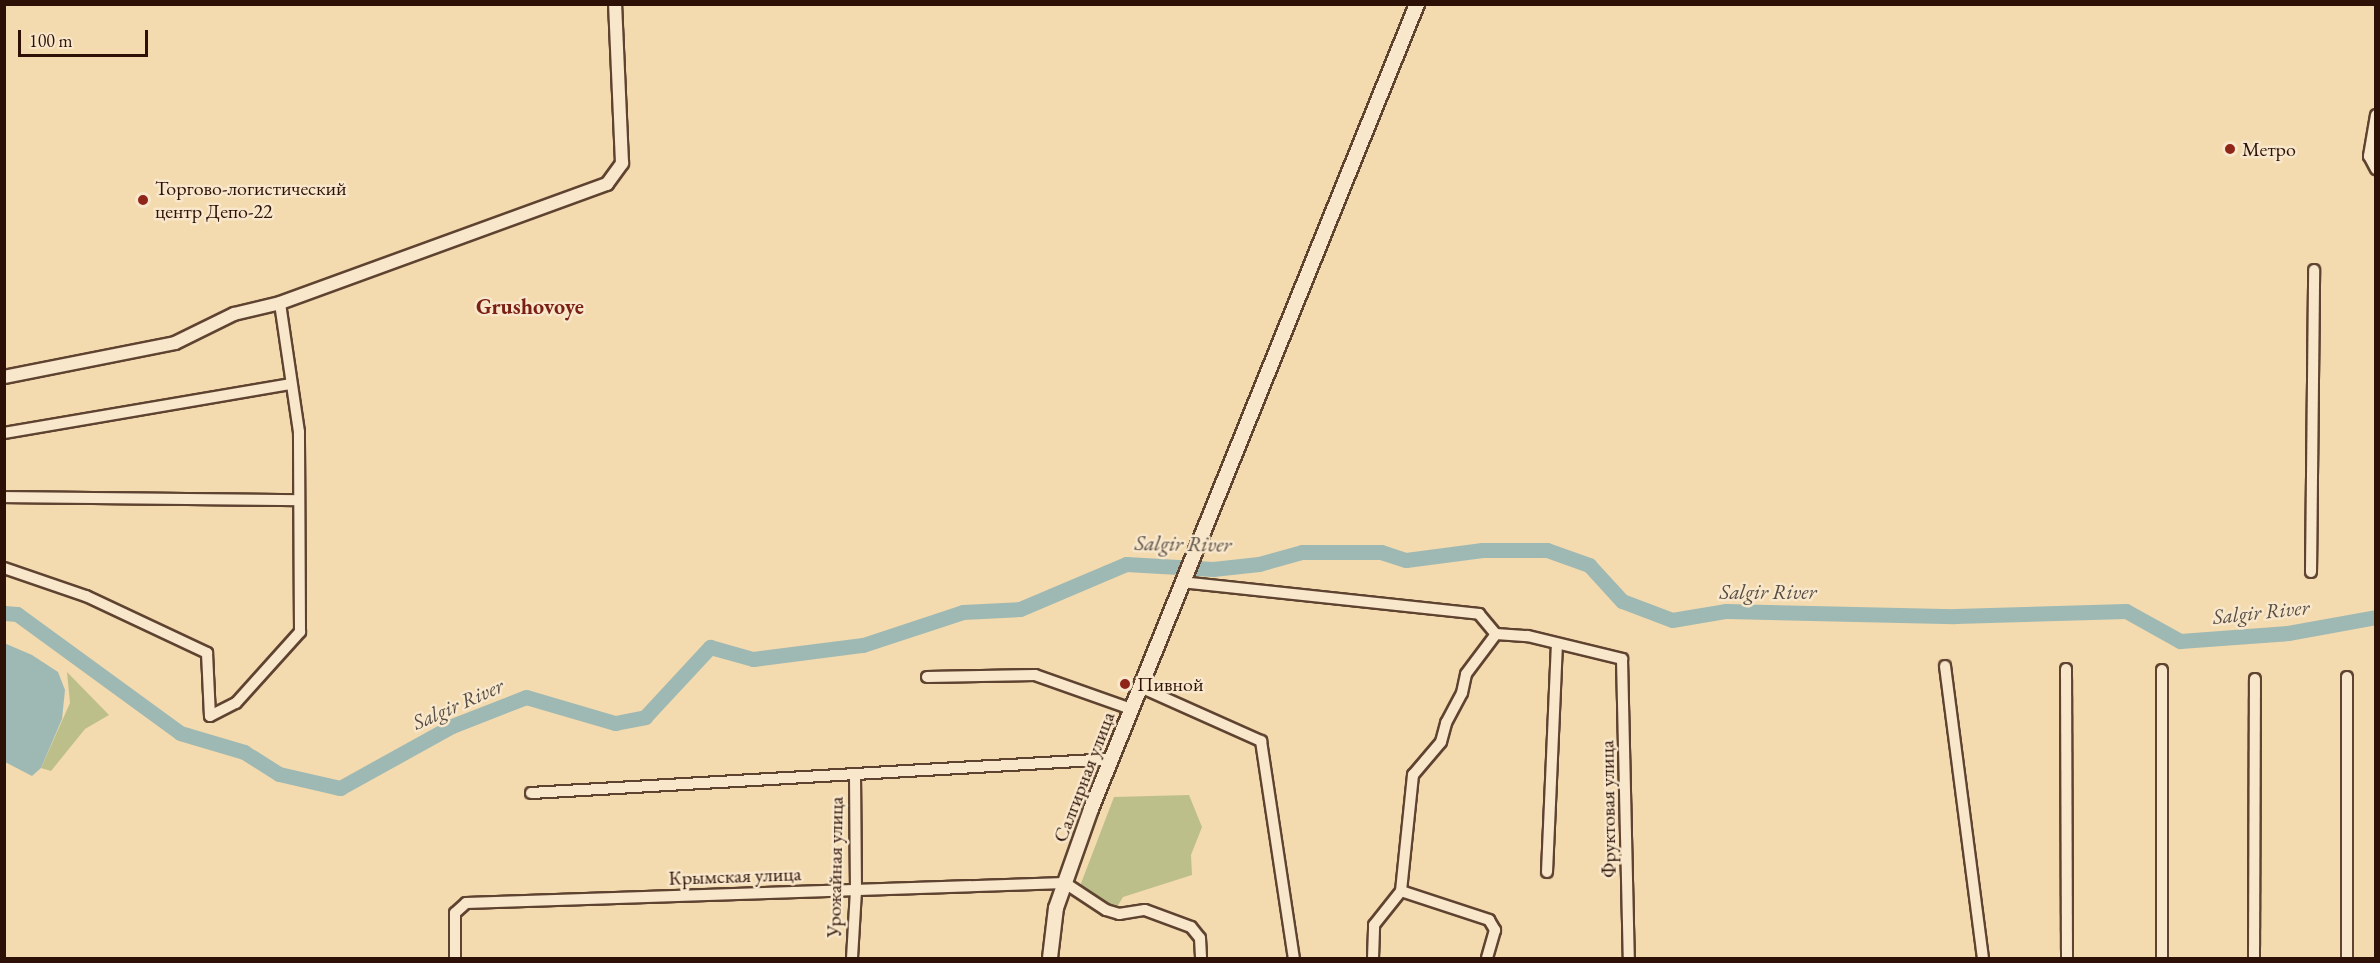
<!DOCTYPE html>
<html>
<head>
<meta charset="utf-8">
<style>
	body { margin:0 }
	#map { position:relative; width:2380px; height:963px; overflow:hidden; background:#f4daaf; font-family:"EB Garamond",serif }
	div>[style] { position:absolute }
	.green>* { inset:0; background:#bdbf8a }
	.water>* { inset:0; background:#9eb9b3 }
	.river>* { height:15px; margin:-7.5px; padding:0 7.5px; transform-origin:7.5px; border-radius:7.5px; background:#9eb9b3 }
	.roads { filter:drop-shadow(2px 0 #5f4331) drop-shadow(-2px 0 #5f4331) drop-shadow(0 2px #5f4331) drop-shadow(0 -2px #5f4331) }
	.minor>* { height:10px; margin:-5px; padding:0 5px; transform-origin:5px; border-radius:5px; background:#f8e7cb }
	.tertiary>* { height:12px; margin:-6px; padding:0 6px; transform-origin:6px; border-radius:6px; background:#f8e7cb }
	.secondary>* { height:14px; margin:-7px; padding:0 7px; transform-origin:7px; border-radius:7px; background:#f8e7cb }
	.dots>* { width:16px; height:16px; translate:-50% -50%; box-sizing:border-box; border:3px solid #f8e7cb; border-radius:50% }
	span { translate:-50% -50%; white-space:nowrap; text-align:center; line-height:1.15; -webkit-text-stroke:5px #f8e7cb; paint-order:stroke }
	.poi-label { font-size:20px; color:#2d1107 }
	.left { translate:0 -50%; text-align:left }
	.street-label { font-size:20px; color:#2d1107 }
	.water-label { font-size:21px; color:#554c43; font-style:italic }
	.quarter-label { font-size:22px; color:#7a1f14; font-weight:700 }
	.frame { position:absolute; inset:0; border:6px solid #2d1107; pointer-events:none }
	.scale { position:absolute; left:18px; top:30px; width:130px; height:27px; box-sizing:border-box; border:3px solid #2d1107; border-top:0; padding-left:8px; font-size:18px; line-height:21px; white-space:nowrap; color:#2d1107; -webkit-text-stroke:4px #f8e7cb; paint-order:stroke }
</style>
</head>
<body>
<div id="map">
	<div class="green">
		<div style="clip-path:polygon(67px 672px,109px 715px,85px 729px,51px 771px,41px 768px,70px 703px)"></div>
		<div style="clip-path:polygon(1189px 795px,1202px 827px,1191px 855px,1192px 875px,1123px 897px,1117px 907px,1108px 908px,1080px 886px,1114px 797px)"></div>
	</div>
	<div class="water">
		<div style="clip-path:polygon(4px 643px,32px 655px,58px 672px,65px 690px,62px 719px,41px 768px,32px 776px,5px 762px)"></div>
	</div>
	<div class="river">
		<div style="left:4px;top:613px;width:13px;rotate:4deg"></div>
		<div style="left:17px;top:614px;width:202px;rotate:36.1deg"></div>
		<div style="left:180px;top:733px;width:67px;rotate:16.5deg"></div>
		<div style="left:244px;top:752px;width:41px;rotate:32.2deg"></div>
		<div style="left:279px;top:774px;width:63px;rotate:12.9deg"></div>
		<div style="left:340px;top:788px;width:128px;rotate:-29deg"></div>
		<div style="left:452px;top:726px;width:79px;rotate:-21.4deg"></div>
		<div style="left:526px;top:697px;width:93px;rotate:16.3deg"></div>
		<div style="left:615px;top:723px;width:31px;rotate:-11deg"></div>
		<div style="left:645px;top:717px;width:96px;rotate:-47.1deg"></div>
		<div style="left:710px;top:647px;width:45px;rotate:15.6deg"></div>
		<div style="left:753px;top:659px;width:111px;rotate:-7.3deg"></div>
		<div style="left:863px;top:645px;width:105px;rotate:-18.3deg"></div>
		<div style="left:963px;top:612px;width:57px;rotate:-3deg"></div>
		<div style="left:1020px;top:609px;width:115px;rotate:-23deg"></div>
		<div style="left:1126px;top:564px;width:87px;rotate:3.3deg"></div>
		<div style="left:1213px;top:569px;width:46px;rotate:-6.2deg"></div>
		<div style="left:1259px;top:564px;width:45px;rotate:-15.6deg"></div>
		<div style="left:1302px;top:552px;width:79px"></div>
		<div style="left:1381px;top:552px;width:26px;rotate:18deg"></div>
		<div style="left:1406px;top:560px;width:77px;rotate:-7.5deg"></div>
		<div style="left:1482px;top:550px;width:65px"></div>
		<div style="left:1547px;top:550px;width:45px;rotate:19.7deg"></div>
		<div style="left:1589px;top:565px;width:49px;rotate:47.5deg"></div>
		<div style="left:1622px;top:601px;width:53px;rotate:20.8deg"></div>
		<div style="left:1672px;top:620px;width:55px;rotate:-9.5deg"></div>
		<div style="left:1726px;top:611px;width:229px;rotate:1.3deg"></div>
		<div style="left:1955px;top:616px;width:171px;rotate:-1.7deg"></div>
		<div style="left:2126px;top:611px;width:62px;rotate:29.1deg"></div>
		<div style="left:2180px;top:641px;width:108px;rotate:-4.2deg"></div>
		<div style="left:2288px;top:633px;width:89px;rotate:-10.3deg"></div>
	</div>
	<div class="roads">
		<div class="minor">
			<div style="left:2376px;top:115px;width:42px;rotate:99.7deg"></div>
			<div style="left:2369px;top:156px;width:15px;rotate:62deg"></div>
			<div style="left:4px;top:433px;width:290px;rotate:-9.7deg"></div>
			<div style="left:4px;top:497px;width:295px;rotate:0.6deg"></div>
			<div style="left:4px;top:568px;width:87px;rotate:18.9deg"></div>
			<div style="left:86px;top:596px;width:134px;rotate:25.2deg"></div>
			<div style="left:207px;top:653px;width:63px;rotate:87.3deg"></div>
			<div style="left:210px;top:716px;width:29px;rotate:-27deg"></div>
			<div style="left:236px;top:703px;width:96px;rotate:-48deg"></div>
			<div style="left:300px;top:632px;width:200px;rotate:-90.3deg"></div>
			<div style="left:299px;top:432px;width:130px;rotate:-98.4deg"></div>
			<div style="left:2311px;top:572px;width:302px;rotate:-89.4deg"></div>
			<div style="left:1181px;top:582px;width:300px;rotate:6.1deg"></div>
			<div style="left:1479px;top:614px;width:26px;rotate:50deg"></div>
			<div style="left:1496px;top:634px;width:32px;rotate:4deg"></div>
			<div style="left:1528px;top:636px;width:97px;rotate:13.7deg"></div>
			<div style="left:1622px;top:659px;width:299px;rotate:88.7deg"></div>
			<div style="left:1945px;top:666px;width:294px;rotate:82.6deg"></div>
			<div style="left:2066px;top:669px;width:289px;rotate:89.8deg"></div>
			<div style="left:927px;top:677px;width:108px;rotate:-1.1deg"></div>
			<div style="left:1035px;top:675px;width:102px;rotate:19.5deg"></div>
			<div style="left:1140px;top:687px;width:133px;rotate:24.1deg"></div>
			<div style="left:1261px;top:741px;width:219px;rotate:81.4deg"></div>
			<div style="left:531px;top:793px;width:581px;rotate:-3.35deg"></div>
			<div style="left:1547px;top:872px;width:227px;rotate:-87.5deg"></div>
			<div style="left:1401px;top:891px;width:93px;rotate:18.2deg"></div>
			<div style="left:1489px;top:920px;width:12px;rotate:59deg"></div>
			<div style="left:1495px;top:930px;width:29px;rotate:106deg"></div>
			<div style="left:455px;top:958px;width:45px;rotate:-90deg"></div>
			<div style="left:455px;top:913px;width:15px;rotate:-42deg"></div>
			<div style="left:466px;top:903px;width:599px;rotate:-1.91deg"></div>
			<div style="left:1065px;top:883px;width:49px;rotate:33.4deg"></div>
			<div style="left:1106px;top:910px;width:14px;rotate:17deg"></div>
			<div style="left:1119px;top:914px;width:26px;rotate:-9deg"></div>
			<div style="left:1145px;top:910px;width:49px;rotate:20.3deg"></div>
			<div style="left:1191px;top:927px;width:14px;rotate:51deg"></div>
			<div style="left:1200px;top:938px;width:20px;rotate:87deg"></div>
			<div style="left:852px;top:958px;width:68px;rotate:-86.6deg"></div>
			<div style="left:856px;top:890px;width:114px;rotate:-90.5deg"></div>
			<div style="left:1373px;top:958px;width:33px;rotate:-88deg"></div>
			<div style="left:1374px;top:925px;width:43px;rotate:-51.5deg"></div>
			<div style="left:1401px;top:891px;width:117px;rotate:-84.1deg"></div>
			<div style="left:1413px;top:775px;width:43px;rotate:-49.7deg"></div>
			<div style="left:1441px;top:742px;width:20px;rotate:-75deg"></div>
			<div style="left:1446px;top:723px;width:34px;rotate:-62deg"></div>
			<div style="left:1462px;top:693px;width:19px;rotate:-78deg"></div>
			<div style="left:1466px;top:674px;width:50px;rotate:-53.1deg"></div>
			<div style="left:2162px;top:958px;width:288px;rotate:-90deg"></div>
			<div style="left:2254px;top:958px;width:279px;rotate:-89.8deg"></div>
			<div style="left:2347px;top:958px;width:281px;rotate:-90deg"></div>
		</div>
		<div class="tertiary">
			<div style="left:4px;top:377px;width:174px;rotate:-11.2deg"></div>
			<div style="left:175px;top:343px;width:66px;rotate:-26.2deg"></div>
			<div style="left:234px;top:314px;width:47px;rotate:-13.4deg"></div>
			<div style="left:280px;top:303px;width:348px;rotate:-20deg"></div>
			<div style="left:607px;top:184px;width:26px;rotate:-54deg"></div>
			<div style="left:622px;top:163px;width:159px;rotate:-92.5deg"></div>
		</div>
		<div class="secondary">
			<div style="left:1050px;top:958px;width:50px;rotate:-83.2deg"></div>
			<div style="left:1056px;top:908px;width:105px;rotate:-70.5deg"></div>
			<div style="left:1091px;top:809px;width:869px;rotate:-67.95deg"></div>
		</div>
	</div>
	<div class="dots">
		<div style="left:2230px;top:149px;background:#8f2418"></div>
		<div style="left:143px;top:200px;background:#8f2418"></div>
		<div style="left:1125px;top:684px;background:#8f2418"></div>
	</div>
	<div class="poi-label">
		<span class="left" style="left:2242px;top:149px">Метро</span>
		<span class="left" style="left:155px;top:200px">Торгово-логистический<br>центр Депо-22</span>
		<span class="left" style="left:1137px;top:684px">Пивной</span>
	</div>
	<div class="street-label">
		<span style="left:1084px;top:777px;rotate:-69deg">Салгирная улица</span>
		<span style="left:1608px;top:809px;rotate:-91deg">Фруктовая улица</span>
		<span style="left:835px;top:867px;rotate:-89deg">Урожайная улица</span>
		<span style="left:735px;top:876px;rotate:-2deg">Крымская улица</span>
	</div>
	<div class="water-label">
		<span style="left:1183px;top:544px;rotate:1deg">Salgir River</span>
		<span style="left:1768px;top:592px">Salgir River</span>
		<span style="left:2261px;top:612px;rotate:-6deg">Salgir River</span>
		<span style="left:458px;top:704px;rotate:-24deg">Salgir River</span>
	</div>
	<div class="quarter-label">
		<span style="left:530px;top:307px">Grushovoye</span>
	</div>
	<div class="frame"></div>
	<div class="scale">100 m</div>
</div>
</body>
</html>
